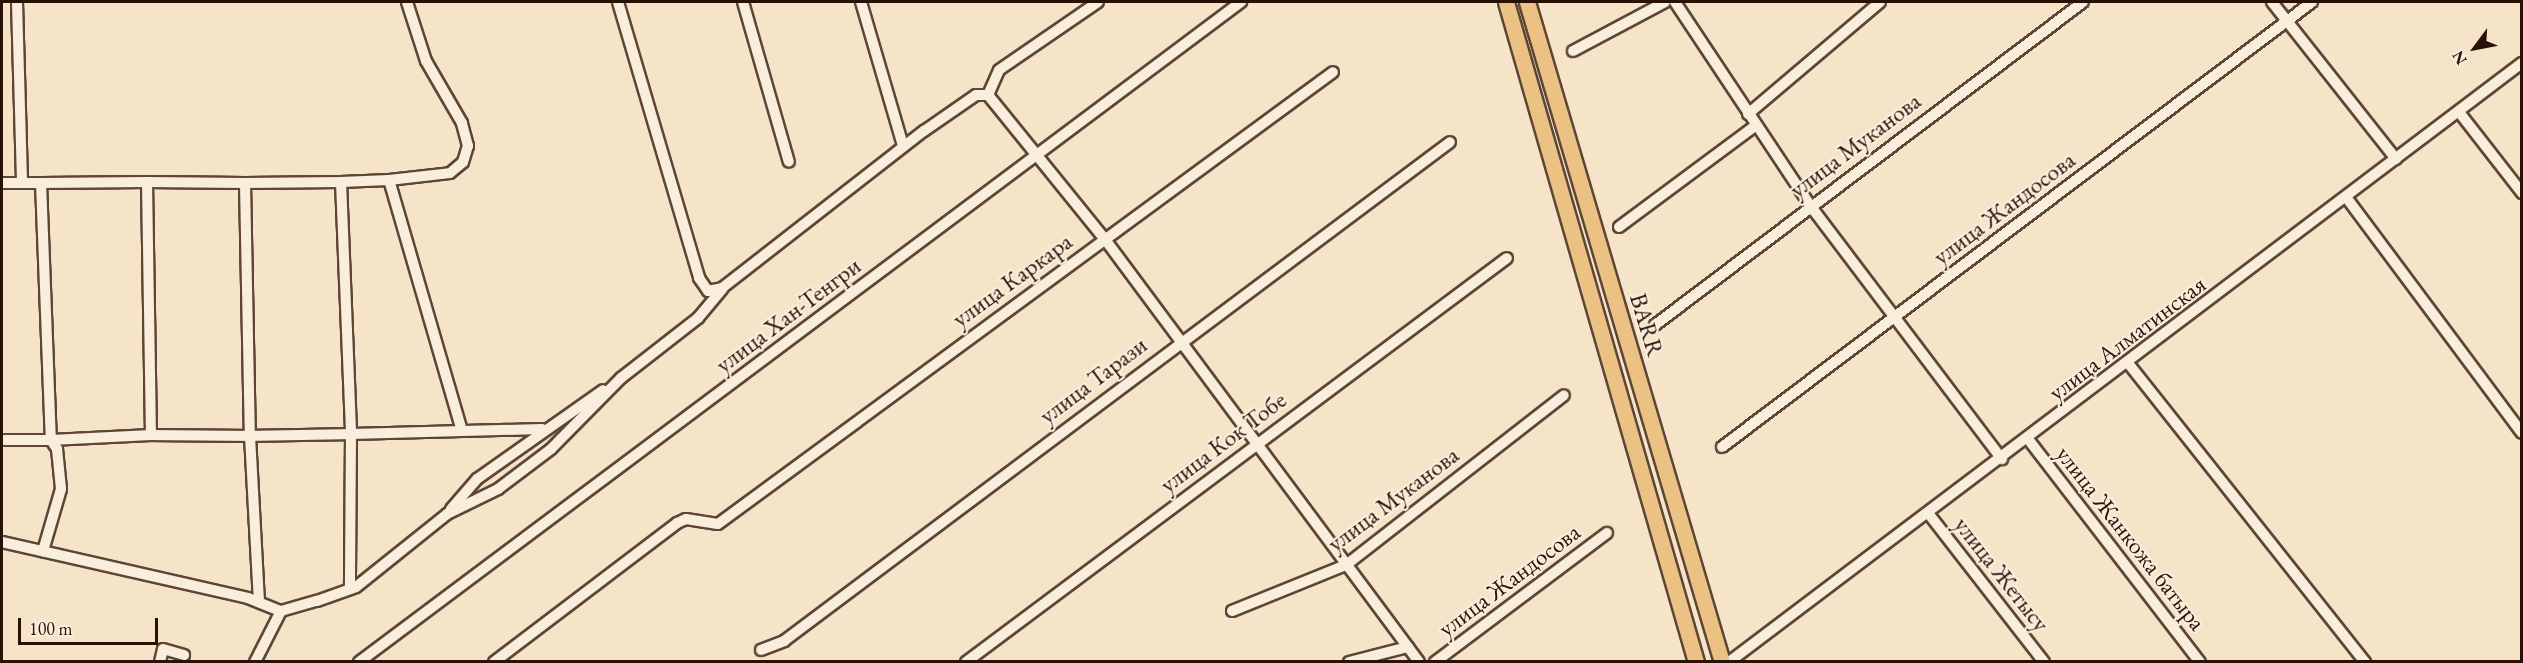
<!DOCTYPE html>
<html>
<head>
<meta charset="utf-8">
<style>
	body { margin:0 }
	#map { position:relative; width:2523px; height:663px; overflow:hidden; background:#f6e4c9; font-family:"EB Garamond",serif }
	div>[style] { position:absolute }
	.roads { filter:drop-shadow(2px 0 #5d4636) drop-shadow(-2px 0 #5d4636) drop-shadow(0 2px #5d4636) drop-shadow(0 -2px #5d4636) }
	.minor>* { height:10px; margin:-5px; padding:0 5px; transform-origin:5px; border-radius:5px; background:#f9eddc }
	.highway>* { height:15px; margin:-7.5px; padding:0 7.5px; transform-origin:7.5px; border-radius:7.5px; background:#ebc284 }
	span { translate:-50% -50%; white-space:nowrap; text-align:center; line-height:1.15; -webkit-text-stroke:4.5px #f9eddc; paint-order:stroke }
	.street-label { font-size:24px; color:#2a1105 }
	.frame { position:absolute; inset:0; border:3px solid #2a1105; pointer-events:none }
	.north { position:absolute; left:2445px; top:18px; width:60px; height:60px; -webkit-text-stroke:4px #f9eddc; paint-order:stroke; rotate:238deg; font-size:16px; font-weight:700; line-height:24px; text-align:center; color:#2a1105 }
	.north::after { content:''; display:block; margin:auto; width:21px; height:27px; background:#2a1105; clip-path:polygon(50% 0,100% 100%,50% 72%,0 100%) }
	.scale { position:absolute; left:18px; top:618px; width:140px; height:27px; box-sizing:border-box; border:3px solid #2a1105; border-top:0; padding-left:8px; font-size:18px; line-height:21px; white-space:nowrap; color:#2a1105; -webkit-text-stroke:4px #f9eddc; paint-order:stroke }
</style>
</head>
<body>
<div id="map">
	<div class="roads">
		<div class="minor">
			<div style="left:17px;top:2px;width:181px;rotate:88.4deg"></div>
			<div style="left:618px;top:2px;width:288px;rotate:73.6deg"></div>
			<div style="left:699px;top:278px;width:16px;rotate:55deg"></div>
			<div style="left:708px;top:291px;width:14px;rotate:-12deg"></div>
			<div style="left:722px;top:288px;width:256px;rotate:-37.9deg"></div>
			<div style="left:924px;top:131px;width:63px;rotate:-34.7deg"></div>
			<div style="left:976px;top:95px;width:12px"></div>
			<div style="left:988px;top:95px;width:184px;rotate:51deg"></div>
			<div style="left:1104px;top:238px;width:528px;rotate:53.39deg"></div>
			<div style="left:743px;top:2px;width:166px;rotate:74deg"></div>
			<div style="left:861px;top:2px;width:150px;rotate:73.7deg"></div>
			<div style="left:1675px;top:2px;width:242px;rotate:56.4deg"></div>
			<div style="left:1809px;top:204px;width:320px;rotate:52.9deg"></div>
			<div style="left:2272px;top:2px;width:200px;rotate:51.7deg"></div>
			<div style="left:1573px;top:51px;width:104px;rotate:-28deg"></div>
			<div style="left:988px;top:95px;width:27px;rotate:-66deg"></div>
			<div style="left:999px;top:70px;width:120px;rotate:-34.5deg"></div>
			<div style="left:2459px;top:112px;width:103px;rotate:52.1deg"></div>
			<div style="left:1748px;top:114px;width:173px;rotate:-40.3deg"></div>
			<div style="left:389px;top:180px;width:61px;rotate:-6.5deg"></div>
			<div style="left:450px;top:173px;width:17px;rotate:-40deg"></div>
			<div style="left:463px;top:162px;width:17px;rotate:-73deg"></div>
			<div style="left:468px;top:146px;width:24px;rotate:-105deg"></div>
			<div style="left:462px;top:123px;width:72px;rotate:-120.1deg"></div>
			<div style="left:426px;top:61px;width:62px;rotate:-107.9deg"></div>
			<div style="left:147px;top:182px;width:106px;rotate:179.5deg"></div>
			<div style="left:41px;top:183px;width:257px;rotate:87.8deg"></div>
			<div style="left:51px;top:440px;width:100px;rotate:-2.9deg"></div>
			<div style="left:341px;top:182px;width:96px;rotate:179.4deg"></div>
			<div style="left:245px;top:183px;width:253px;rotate:88.9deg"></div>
			<div style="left:250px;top:436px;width:101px;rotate:-1.1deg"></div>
			<div style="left:351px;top:434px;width:155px;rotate:90.4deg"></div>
			<div style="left:2px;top:183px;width:39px"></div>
			<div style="left:245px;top:183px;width:98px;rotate:-179.4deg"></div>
			<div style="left:147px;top:182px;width:253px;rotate:89.1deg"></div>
			<div style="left:151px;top:435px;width:99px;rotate:0.6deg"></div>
			<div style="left:250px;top:436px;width:166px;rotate:86.9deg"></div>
			<div style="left:2346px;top:197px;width:294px;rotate:53.3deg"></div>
			<div style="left:1619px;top:227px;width:169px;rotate:-36.6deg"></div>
			<div style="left:1655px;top:325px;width:536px;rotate:-37.04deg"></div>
			<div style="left:2128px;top:363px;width:382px;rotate:51.6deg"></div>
			<div style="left:462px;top:431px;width:261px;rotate:-106.2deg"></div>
			<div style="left:389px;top:180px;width:48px;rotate:177.6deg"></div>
			<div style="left:341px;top:182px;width:252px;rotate:87.7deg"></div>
			<div style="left:351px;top:434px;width:191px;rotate:-1.5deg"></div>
			<div style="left:2028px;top:439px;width:282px;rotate:52.4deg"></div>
			<div style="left:2px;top:440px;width:49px"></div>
			<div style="left:51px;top:440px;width:11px;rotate:56deg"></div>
			<div style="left:57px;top:449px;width:40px;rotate:84.3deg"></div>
			<div style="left:61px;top:489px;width:65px;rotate:106.2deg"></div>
			<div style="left:1722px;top:447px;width:739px;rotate:-37.02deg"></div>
			<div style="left:451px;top:509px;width:40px;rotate:-49deg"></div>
			<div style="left:477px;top:479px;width:154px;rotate:-35.2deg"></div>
			<div style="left:1928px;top:513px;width:189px;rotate:52.1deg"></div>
			<div style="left:2px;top:542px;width:252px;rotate:12.8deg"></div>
			<div style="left:248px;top:598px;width:35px;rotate:22deg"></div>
			<div style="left:281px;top:611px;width:37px;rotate:-16deg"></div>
			<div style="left:317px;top:601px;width:41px;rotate:-19.7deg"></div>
			<div style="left:356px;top:587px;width:117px;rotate:-38.7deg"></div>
			<div style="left:447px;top:514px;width:57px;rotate:-26.1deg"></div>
			<div style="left:498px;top:489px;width:66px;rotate:-37deg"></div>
			<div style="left:551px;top:449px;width:100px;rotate:-45.4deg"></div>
			<div style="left:621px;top:378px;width:98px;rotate:-37.9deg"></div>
			<div style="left:698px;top:318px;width:38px;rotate:-50deg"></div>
			<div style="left:1232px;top:611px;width:123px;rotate:-22deg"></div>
			<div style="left:1346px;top:565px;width:276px;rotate:-37.9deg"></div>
			<div style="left:761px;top:650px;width:25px;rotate:-21deg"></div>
			<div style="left:784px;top:641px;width:832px;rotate:-36.84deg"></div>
			<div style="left:160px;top:662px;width:13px;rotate:-77deg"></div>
			<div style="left:163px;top:649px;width:22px;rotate:16deg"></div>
			<div style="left:255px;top:662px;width:57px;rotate:-63deg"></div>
			<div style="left:359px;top:662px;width:1102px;rotate:-36.81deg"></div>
			<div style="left:494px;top:662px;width:230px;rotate:-37.2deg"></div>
			<div style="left:677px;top:523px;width:10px;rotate:-24deg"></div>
			<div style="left:686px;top:519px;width:32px;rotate:9deg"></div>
			<div style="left:718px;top:524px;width:763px;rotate:-36.31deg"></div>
			<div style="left:966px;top:662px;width:675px;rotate:-36.75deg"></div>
			<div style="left:1349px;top:662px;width:61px;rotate:-14.3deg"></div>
			<div style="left:1435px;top:662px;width:215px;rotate:-36.9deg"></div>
			<div style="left:1729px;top:662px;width:994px;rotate:-37.07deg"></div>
		</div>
		<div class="highway">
			<div style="left:1506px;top:2px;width:687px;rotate:73.94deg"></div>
			<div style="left:1527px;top:2px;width:688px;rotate:73.54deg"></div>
		</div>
	</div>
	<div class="street-label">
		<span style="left:1855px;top:145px;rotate:-37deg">улица Муканова</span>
		<span style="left:2004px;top:208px;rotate:-37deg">улица Жандосова</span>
		<span style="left:1012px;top:280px;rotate:-36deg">улица Каркара</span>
		<span style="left:788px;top:315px;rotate:-37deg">улица Хан-Тенгри</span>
		<span style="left:1647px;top:325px;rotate:73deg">BARR</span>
		<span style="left:2127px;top:338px;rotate:-37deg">улица Алматинская</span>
		<span style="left:1093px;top:380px;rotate:-37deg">улица Тарази</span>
		<span style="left:1223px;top:442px;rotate:-37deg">улица Кок Тобе</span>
		<span style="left:1393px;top:499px;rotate:-37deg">улица Муканова</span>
		<span style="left:2131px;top:538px;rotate:52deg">улица Жанкожа батыра</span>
		<span style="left:2002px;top:574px;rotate:52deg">улица Жетысу</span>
		<span style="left:1509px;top:580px;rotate:-37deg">улица Жандосова</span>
	</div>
	<div class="frame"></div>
	<div class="north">N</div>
	<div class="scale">100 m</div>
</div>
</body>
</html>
